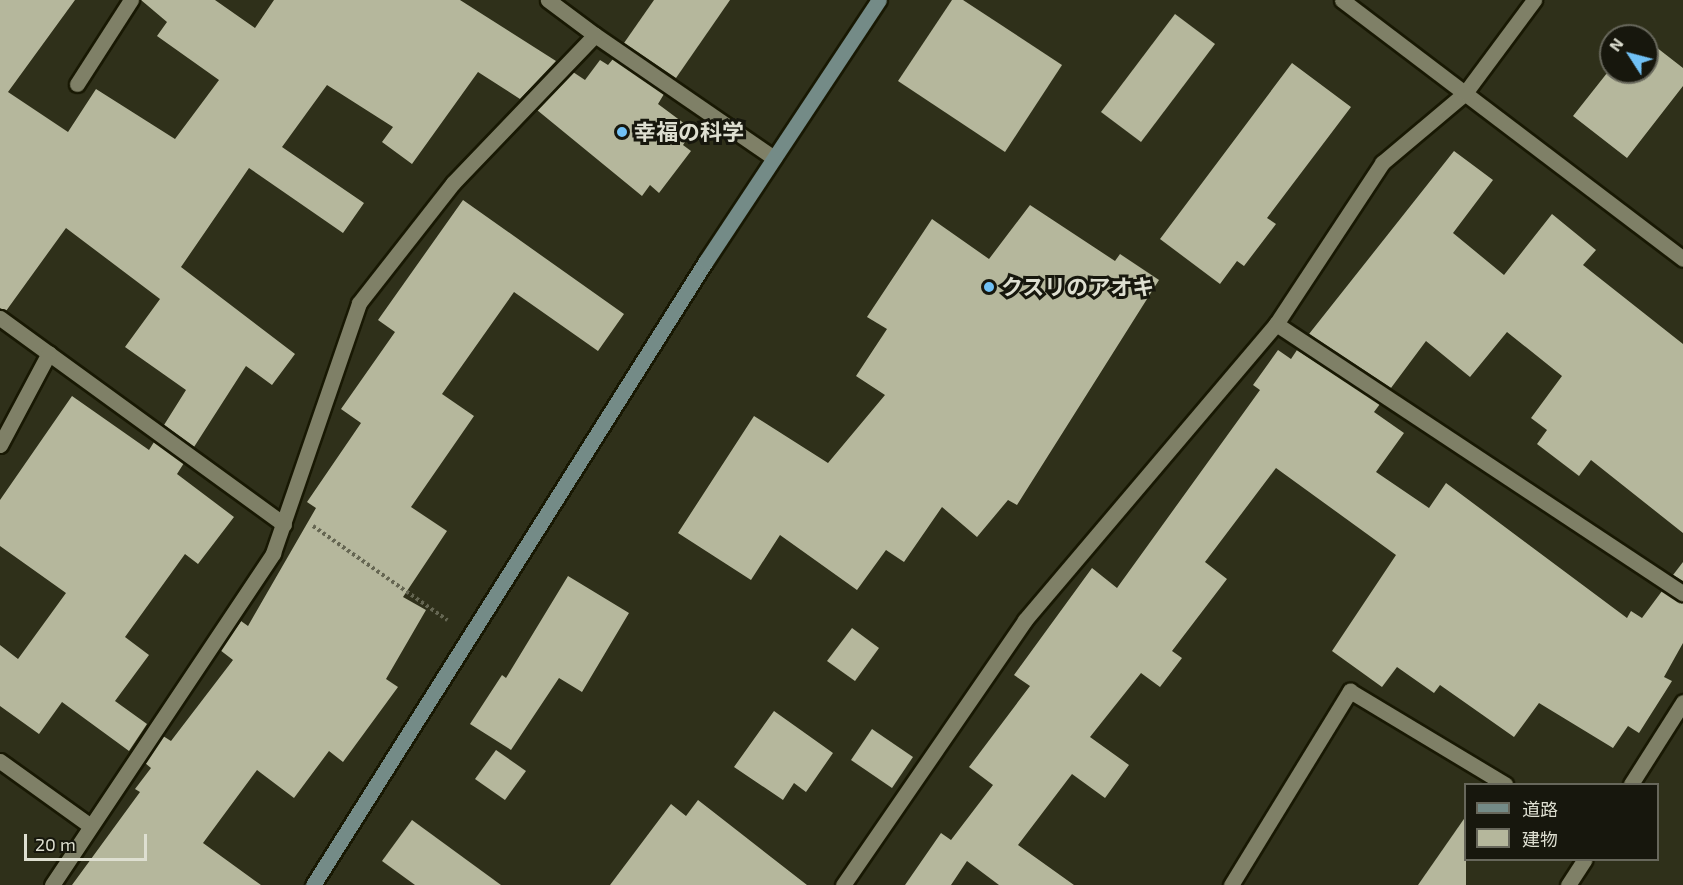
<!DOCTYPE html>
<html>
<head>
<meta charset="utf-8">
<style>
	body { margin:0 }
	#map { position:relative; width:1683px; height:885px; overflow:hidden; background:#2f301a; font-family:"Exo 2","Noto Sans JP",sans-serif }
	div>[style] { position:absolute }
	.building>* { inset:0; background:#b5b79c }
	.path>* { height:4px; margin-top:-2px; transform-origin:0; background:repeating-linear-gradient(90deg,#656652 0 3px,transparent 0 6px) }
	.roads { filter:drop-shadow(2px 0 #181803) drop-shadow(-2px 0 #181803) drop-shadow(0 2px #181803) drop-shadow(0 -2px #181803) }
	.lane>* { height:15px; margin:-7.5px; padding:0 7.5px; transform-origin:7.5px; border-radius:7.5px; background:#7f8067 }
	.street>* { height:15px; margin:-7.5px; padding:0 7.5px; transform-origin:7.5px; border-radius:7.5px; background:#7f8067 }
	.secondary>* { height:15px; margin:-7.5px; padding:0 7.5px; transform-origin:7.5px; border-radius:7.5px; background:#748b87 }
	.dots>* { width:16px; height:16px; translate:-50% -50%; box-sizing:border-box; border:3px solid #17170d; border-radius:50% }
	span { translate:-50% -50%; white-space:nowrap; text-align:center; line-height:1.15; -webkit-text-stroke:6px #17170d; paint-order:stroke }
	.poi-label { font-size:22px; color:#dedfd1; font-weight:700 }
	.left { translate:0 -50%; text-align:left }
	.legend { position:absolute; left:1464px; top:783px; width:195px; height:78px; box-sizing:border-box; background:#17170d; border:2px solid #67675b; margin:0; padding:8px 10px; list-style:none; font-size:18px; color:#dedfd1 }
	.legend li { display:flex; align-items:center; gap:12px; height:30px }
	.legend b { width:30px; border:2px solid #67675b }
	.north { position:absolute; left:1599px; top:24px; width:60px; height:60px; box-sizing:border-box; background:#17170d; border:2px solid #67675b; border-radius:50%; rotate:306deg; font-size:16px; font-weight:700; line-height:24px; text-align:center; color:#dedfd1 }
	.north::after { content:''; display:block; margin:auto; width:21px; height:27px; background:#71c1f5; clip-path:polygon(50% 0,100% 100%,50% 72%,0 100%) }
	.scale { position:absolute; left:24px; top:834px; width:123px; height:27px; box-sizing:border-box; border:3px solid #dedfd1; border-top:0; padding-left:8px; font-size:18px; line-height:21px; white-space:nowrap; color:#dedfd1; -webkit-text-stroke:4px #17170d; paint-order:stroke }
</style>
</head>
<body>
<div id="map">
	<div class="building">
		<div style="clip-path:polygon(0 0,75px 0,8px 92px,68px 132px,96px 89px,175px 139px,219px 80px,157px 36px,167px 22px,141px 0,215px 0,255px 28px,274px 0,460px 0,556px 61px,520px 99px,478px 72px,412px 164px,382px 142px,393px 127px,327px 85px,282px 147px,364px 203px,343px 233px,249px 168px,181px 267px,295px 354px,272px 385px,246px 366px,194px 447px,164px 425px,186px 390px,125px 347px,160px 299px,66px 228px,6px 311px,0 308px)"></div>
		<div style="clip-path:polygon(654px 0,730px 0,676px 78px,624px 43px)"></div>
		<div style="clip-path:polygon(952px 0,963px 0,1062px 65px,1005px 152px,898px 81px)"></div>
		<div style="clip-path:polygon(1175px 14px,1215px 44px,1141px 142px,1101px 112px)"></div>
		<div style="clip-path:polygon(1647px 40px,1683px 68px,1683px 86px,1627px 158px,1573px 116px,1611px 68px,1611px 72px,1647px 72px)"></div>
		<div style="clip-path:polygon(613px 59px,664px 94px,658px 104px,693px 130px,683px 145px,691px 151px,659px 193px,650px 185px,642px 196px,537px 110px,573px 72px,585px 80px,600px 60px,608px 65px)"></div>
		<div style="clip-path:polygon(1292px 63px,1351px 107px,1267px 218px,1276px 224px,1244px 266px,1237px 261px,1220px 284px,1160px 239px)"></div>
		<div style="clip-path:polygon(1454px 151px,1493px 180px,1453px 233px,1504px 275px,1552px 214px,1596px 250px,1583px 265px,1683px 344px,1683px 533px,1591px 460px,1579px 476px,1537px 444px,1547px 430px,1531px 418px,1562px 376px,1507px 332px,1470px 377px,1426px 341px,1391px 388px,1309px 334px)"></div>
		<div style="clip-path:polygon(463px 200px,624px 314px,598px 351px,514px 292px,442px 394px,474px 416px,411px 507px,447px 531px,403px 597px,426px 610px,386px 679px,398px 687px,343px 762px,329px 751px,294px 798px,257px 770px,203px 843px,261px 885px,72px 885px,140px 792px,135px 789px,151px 768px,145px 763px,163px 736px,171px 741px,233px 660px,220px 650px,241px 621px,248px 626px,316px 508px,307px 502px,361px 423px,341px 409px,395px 332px,378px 320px)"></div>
		<div style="clip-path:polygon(1030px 205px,1115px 261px,1120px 254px,1159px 280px,1017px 505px,1008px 500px,977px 537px,942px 507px,904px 562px,886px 550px,857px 590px,780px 535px,751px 580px,678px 533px,754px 416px,828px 463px,885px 395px,856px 376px,887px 329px,867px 317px,932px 219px,989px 259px)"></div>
		<div style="clip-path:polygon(1278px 350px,1291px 359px,1297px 350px,1380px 404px,1374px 412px,1404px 433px,1376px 472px,1429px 508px,1446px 483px,1627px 618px,1631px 611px,1642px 618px,1662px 591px,1683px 603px,1683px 643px,1664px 677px,1672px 681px,1639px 733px,1628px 726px,1613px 748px,1539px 703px,1514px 737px,1440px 685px,1434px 693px,1397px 667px,1382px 687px,1332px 651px,1396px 555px,1276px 468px,1205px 562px,1227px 579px,1172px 651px,1182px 658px,1160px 687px,1141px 673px,1090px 737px,1129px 765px,1105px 798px,1072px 774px,1018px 845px,1074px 885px,999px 885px,967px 861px,951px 885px,905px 885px,941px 833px,951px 840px,993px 785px,969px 767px,1030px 686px,1014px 675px,1092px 568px,1117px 588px,1260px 390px,1253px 385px)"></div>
		<div style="clip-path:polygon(72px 396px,149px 450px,154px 442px,184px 463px,177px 474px,234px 517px,198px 564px,185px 554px,125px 637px,149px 655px,115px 701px,147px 724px,129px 751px,62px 702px,39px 734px,0 706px,0 645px,18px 659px,66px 593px,0 546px,0 500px)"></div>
		<div style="clip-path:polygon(1683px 562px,1683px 581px,1673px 575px)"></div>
		<div style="clip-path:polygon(568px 576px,629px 613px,582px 692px,559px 678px,511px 750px,470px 724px,502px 675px,506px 678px)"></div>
		<div style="clip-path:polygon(852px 628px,879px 648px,855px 681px,827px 661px)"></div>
		<div style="clip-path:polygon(774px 711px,833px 753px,806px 792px,794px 783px,783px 800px,734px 767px)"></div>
		<div style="clip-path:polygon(872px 729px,913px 757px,892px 788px,851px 760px)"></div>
		<div style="clip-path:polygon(496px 750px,526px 771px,505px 800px,475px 779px)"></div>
		<div style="clip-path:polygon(698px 800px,716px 814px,807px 885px,610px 885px,671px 804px,686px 816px)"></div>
		<div style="clip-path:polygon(1466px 816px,1466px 885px,1418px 885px)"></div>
		<div style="clip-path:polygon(412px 820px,501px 885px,415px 885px,382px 861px)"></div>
	</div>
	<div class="path">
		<div style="left:313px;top:526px;width:164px;rotate:35deg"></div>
	</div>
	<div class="roads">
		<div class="lane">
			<div style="left:77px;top:84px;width:100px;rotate:-57.3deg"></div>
		</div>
		<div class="street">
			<div style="left:1342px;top:0;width:428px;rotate:37.2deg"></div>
			<div style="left:595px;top:35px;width:217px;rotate:34.5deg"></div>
			<div style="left:0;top:318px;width:351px;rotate:36deg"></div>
			<div style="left:1276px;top:324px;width:488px;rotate:33.5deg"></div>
			<div style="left:0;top:445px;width:104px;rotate:-62deg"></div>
			<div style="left:0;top:761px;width:110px;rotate:35.7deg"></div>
			<div style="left:1631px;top:784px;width:97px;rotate:-57.6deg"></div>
			<div style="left:52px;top:885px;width:399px;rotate:-56.3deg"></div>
			<div style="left:273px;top:553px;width:264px;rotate:-71deg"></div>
			<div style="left:359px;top:303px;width:152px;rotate:-51.9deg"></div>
			<div style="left:453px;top:183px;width:205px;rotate:-46.2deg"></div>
			<div style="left:595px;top:35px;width:59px;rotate:-143.3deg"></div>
			<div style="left:843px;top:885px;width:321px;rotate:-55.5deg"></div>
			<div style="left:1025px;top:620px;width:388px;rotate:-49.7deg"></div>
			<div style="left:1276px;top:324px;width:193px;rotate:-56.6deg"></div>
			<div style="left:1382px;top:163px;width:109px;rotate:-40.1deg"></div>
			<div style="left:1465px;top:93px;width:116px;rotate:-53.4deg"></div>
			<div style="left:1231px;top:885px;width:228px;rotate:-58.5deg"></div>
			<div style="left:1350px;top:691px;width:181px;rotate:31deg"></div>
			<div style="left:1568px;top:885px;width:30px;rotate:-57deg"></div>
		</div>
		<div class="secondary">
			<div style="left:313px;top:885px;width:737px;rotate:-57.8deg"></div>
			<div style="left:706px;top:261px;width:313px;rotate:-56.5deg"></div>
		</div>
	</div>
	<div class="dots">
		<div style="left:622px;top:132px;background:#71c1f5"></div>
		<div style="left:989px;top:287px;background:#71c1f5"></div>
	</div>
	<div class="poi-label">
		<span class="left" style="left:634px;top:132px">幸福の科学</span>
		<span class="left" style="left:1001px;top:287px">クスリのアオキ</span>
	</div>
	<ul class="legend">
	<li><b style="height:8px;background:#748b87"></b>道路</li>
	<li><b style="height:16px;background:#b5b79c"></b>建物</li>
	</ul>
	<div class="north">N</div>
	<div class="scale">20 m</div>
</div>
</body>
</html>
